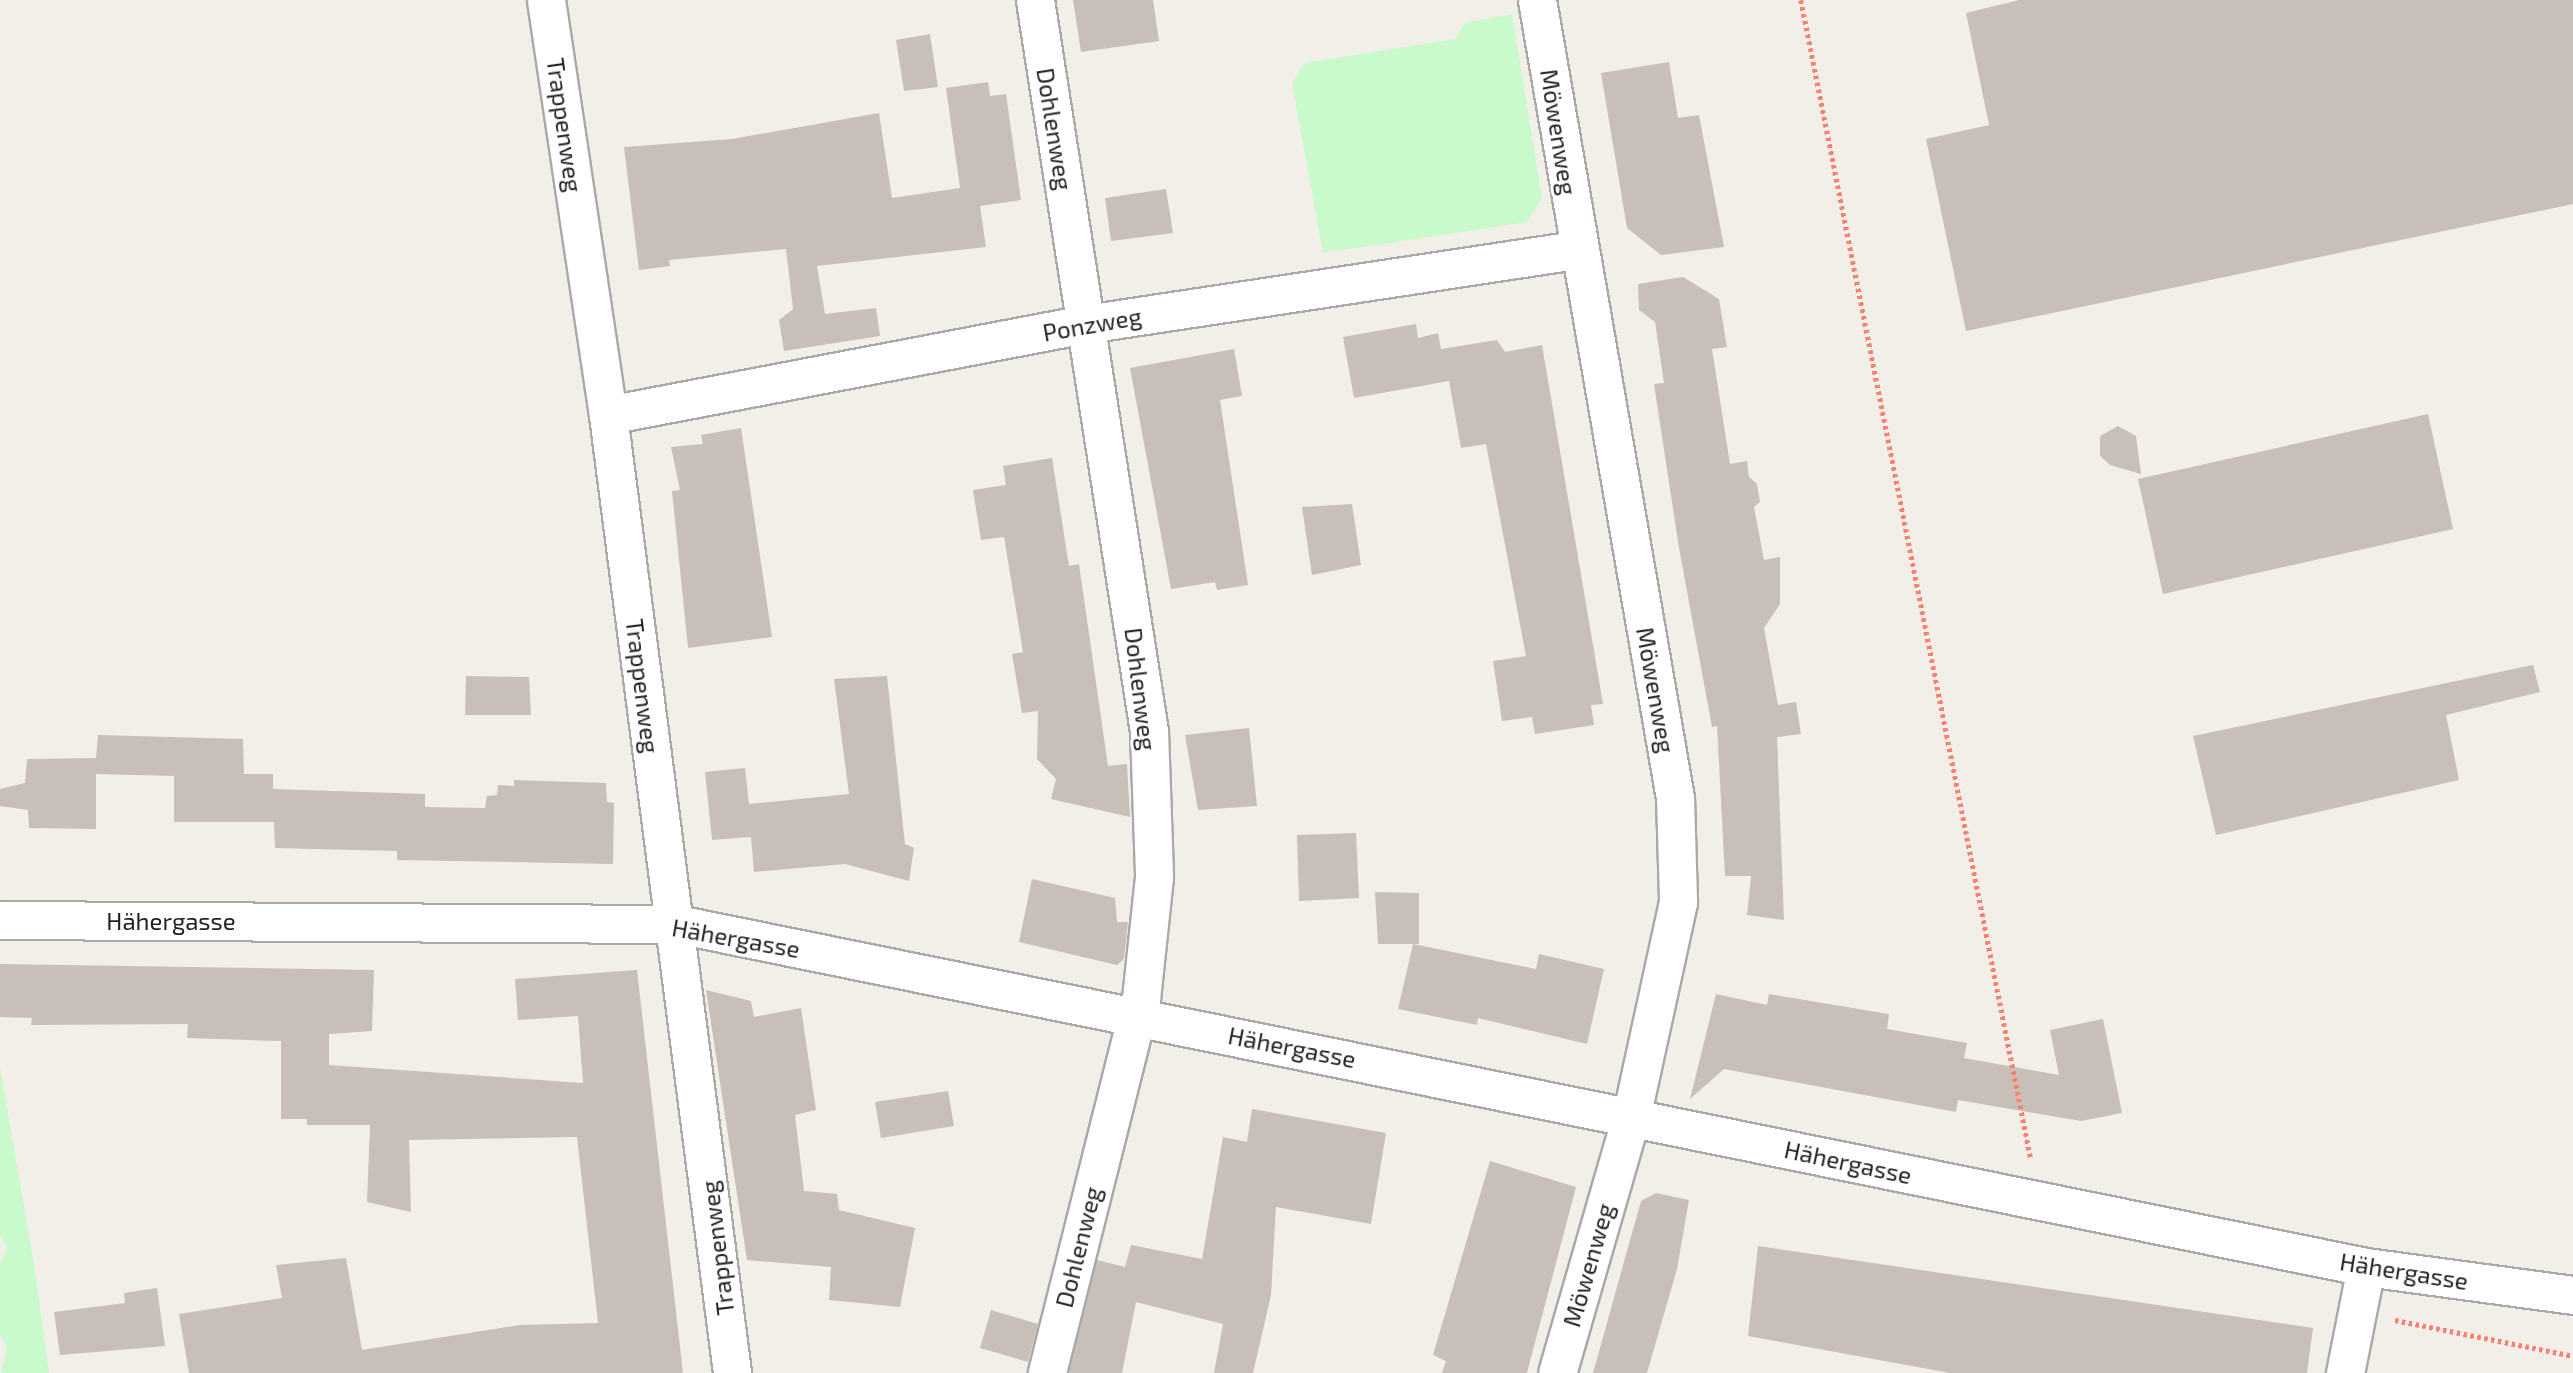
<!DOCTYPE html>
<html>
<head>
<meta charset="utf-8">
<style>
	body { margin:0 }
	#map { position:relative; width:2573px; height:1373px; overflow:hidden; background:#f2efe9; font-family:"Exo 2",sans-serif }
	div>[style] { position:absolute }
	.park>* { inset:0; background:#c8facc }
	.building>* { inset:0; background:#c7bfb8 }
	.path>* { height:4.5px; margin-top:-2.25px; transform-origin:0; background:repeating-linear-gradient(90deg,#fa8072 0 3.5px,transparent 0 7px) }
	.roads { filter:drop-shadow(2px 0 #a9a9a9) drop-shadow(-2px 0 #a9a9a9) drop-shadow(0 2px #a9a9a9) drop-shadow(0 -2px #a9a9a9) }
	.minor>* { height:37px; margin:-18.5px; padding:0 18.5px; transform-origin:18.5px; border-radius:18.5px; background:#fff }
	span { translate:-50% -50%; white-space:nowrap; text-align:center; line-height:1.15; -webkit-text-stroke:6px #fff; paint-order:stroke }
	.street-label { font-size:24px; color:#222 }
</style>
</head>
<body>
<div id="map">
	<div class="park">
		<div style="clip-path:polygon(1512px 14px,1542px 198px,1527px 222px,1323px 253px,1292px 83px,1304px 63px,1456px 39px,1464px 23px)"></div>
		<div style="clip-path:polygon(0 1067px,34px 1264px,49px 1373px,1px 1373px,7px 1347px,0 1334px,0 1265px,7px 1248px,0 1235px)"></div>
	</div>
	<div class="building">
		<div style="clip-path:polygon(1073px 0,1153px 0,1159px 41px,1081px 52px)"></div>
		<div style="clip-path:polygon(2019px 0,2573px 0,2573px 204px,1966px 331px,1926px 139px,1989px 125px,1966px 13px)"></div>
		<div style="clip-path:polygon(930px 34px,938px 87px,904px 91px,896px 40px)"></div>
		<div style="clip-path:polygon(1669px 62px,1678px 118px,1699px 115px,1724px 247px,1661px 255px,1627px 228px,1601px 73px)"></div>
		<div style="clip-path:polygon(988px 82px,990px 96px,1006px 94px,1021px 200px,980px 206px,986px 247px,817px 266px,825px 314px,876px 308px,880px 336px,784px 351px,779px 320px,793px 309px,786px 249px,669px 260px,670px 266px,639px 270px,624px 147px,732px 139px,879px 113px,892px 198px,960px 188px,946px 88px)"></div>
		<div style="clip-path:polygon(1166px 189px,1173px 233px,1111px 241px,1105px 198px)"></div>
		<div style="clip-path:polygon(1683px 277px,1719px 299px,1727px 347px,1712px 349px,1730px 464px,1747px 461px,1749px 477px,1757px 484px,1760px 502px,1754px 507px,1764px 560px,1780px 557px,1780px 604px,1764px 628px,1778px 705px,1796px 702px,1801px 734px,1777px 737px,1784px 920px,1747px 915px,1751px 876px,1725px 876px,1717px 726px,1712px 727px,1679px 548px,1654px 384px,1664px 383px,1655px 322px,1639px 310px,1638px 284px)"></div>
		<div style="clip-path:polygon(1416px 324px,1418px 338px,1438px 333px,1441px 349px,1497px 340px,1505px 352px,1542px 345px,1603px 704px,1591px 705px,1594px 725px,1535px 734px,1532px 717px,1502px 721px,1493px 661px,1526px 656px,1486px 444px,1461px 448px,1449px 381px,1354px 398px,1343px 337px)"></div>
		<div style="clip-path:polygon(1234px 349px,1242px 396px,1220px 400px,1248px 585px,1217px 590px,1215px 582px,1171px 589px,1130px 368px)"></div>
		<div style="clip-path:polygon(2428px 414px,2453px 529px,2163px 594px,2138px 479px)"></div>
		<div style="clip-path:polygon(2118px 426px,2136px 436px,2141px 474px,2110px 465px,2100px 456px,2100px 436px)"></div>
		<div style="clip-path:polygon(741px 428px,772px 637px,688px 648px,672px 491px,680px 490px,671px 447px,703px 444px,701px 435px)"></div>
		<div style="clip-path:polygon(1052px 458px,1069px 566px,1079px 564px,1108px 766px,1127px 764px,1130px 817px,1051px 799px,1056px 779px,1037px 759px,1038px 711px,1022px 713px,1012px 654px,1023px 652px,1004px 537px,981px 540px,973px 490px,1006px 485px,1003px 466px)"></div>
		<div style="clip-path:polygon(1352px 504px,1361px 565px,1312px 575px,1302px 507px)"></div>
		<div style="clip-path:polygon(2533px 665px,2540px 692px,2446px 715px,2459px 780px,2216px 835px,2193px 736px)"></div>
		<div style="clip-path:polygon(466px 676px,529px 677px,531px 715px,465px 715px)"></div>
		<div style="clip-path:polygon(887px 676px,905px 844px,914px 848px,909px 881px,845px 864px,754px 872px,751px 837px,712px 840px,705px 772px,745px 768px,749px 804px,849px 794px,834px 679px)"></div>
		<div style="clip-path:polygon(1249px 728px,1257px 806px,1198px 810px,1185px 735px)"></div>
		<div style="clip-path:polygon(98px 735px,243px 739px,244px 774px,273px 774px,273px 789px,425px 794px,425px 807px,485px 808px,487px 796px,497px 795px,498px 785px,514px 786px,514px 780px,606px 783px,607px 802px,614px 803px,613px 864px,397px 860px,397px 851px,275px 848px,274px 822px,174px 822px,174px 776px,96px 774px,96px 829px,29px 828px,28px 810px,0 806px,0 789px,25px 783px,27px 759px,96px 758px)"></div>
		<div style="clip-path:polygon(1356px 833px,1359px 898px,1299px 901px,1297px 835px)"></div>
		<div style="clip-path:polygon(1032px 879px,1115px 898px,1117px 922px,1128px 922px,1124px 959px,1117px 965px,1019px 942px)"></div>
		<div style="clip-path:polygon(1375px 892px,1419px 893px,1419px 944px,1378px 944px)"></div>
		<div style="clip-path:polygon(1413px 944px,1536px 969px,1539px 954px,1604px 969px,1587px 1044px,1478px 1018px,1477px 1025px,1398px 1009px)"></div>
		<div style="clip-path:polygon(0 964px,374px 970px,372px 1031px,329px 1034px,329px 1065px,583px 1083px,578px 1016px,518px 1020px,515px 979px,637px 970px,683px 1373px,189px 1373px,179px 1314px,282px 1298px,276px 1265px,346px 1258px,362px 1350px,520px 1325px,598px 1323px,577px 1137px,409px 1140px,411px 1212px,367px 1202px,370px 1125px,307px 1125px,307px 1119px,281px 1119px,281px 1041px,187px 1038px,188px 1024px,31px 1025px,32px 1018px,0 1017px)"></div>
		<div style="clip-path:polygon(706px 990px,751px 1001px,754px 1017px,801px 1008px,816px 1110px,795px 1115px,804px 1191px,837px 1194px,839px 1210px,915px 1228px,900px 1307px,829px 1300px,831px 1267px,747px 1260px)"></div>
		<div style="clip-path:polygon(1716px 994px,1767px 1005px,1769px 994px,1889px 1014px,1887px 1029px,1967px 1043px,1964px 1058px,2059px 1075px,2050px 1030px,2103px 1019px,2122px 1113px,2081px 1121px,1958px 1100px,1956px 1112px,1724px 1069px,1690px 1099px)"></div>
		<div style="clip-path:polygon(948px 1091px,954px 1126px,881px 1138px,875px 1102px)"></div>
		<div style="clip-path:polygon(1252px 1109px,1386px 1133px,1371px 1224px,1276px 1207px,1271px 1295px,1253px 1373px,1214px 1373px,1223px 1324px,1136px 1302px,1122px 1373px,1069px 1373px,1097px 1260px,1125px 1267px,1131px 1245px,1202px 1259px,1223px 1137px,1247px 1142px)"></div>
		<div style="clip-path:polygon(1490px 1161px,1576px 1187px,1527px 1373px,1442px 1373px,1446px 1361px,1433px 1355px)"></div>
		<div style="clip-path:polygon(1656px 1193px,1689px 1200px,1677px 1269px,1647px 1373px,1593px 1373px,1641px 1201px)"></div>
		<div style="clip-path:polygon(1758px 1246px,2313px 1328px,2307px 1373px,1950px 1373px,1748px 1336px)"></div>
		<div style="clip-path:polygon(157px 1288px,165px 1346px,60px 1355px,54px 1312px,125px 1303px,124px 1293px)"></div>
		<div style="clip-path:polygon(991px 1310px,1038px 1324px,1028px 1362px,980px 1348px)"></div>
	</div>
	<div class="path">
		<div style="left:1801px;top:0;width:1182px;rotate:78.78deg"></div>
		<div style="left:2395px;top:1320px;width:182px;rotate:11.4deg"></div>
	</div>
	<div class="roads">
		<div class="minor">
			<div style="left:546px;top:0;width:420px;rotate:81.5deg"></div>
			<div style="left:608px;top:415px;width:966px;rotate:82.62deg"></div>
			<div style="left:1035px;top:0;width:740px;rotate:81.14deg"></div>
			<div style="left:1149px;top:731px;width:146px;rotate:88deg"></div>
			<div style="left:1154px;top:877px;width:122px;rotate:96.1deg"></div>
			<div style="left:1141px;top:998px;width:387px;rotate:104.1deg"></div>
			<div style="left:1537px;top:0;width:810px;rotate:80.19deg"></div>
			<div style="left:1675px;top:798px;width:104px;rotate:88.3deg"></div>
			<div style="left:1678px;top:902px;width:220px;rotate:102.3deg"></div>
			<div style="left:1631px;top:1117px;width:266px;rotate:106.1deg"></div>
			<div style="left:608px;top:415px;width:487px;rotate:-10.8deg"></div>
			<div style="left:1086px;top:324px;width:498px;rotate:-8.6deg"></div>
			<div style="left:0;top:920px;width:677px;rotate:0.34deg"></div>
			<div style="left:677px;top:924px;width:1723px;rotate:11.48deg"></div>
			<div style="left:2366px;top:1267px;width:209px;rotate:7.7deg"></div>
			<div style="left:2345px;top:1373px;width:108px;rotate:-78.8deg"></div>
		</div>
	</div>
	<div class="street-label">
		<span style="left:565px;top:125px;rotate:82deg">Trappenweg</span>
		<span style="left:1055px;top:129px;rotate:81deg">Dohlenweg</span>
		<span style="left:1559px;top:132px;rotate:81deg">Möwenweg</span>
		<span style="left:1092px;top:324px;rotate:-10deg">Ponzweg</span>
		<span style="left:643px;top:686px;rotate:83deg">Trappenweg</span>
		<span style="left:1141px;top:689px;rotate:83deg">Dohlenweg</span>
		<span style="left:1656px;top:690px;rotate:80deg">Möwenweg</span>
		<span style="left:171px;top:921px">Hähergasse</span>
		<span style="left:736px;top:938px;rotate:10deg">Hähergasse</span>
		<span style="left:1292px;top:1047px;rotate:11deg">Hähergasse</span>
		<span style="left:1848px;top:1162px;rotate:12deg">Hähergasse</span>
		<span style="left:1078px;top:1247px;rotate:-76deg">Dohlenweg</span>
		<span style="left:717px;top:1248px;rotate:-97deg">Trappenweg</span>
		<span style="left:1588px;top:1265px;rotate:-74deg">Möwenweg</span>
		<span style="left:2404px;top:1271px;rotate:9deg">Hähergasse</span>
	</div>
</div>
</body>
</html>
